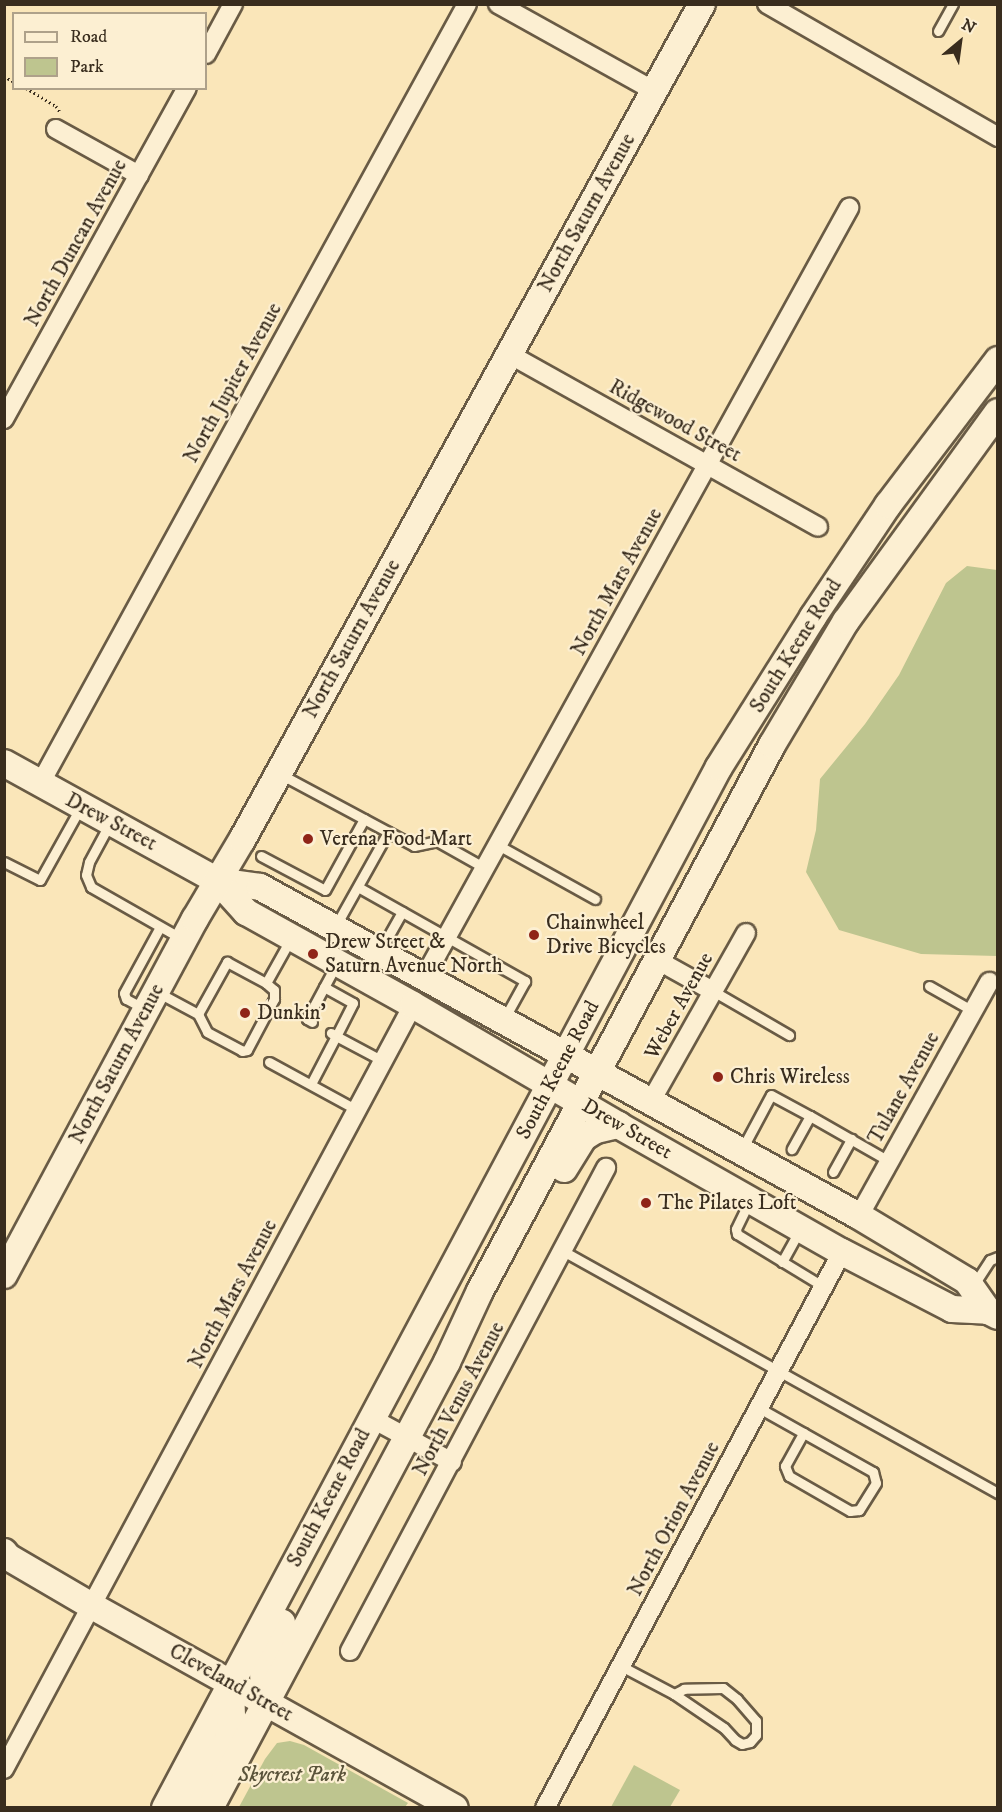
<!DOCTYPE html>
<html>
<head>
<meta charset="utf-8">
<style>
	body { margin:0 }
	#map { position:relative; width:1002px; height:1812px; overflow:hidden; background:#fae6b9; font-family:"IM FELL DW Pica",serif }
	div>[style] { position:absolute }
	.green>* { inset:0; background:#bec58f }
	.path>* { height:3px; margin-top:-1.5px; transform-origin:0; background:repeating-linear-gradient(90deg,#392d1e 0 1.5px,transparent 0 4.5px) }
	.roads { filter:drop-shadow(2px 0 #695b45) drop-shadow(-2px 0 #695b45) drop-shadow(0 2px #695b45) drop-shadow(0 -2px #695b45) }
	.lane>* { height:9px; margin:-4.5px; padding:0 4.5px; transform-origin:4.5px; border-radius:4.5px; background:#fcefd2 }
	.street>* { height:18px; margin:-9px; padding:0 9px; transform-origin:9px; border-radius:9px; background:#fcefd2 }
	.secondary>* { height:26px; margin:-13px; padding:0 13px; transform-origin:13px; border-radius:13px; background:#fcefd2 }
	.dots>* { width:16px; height:16px; translate:-50% -50%; box-sizing:border-box; border:3px solid #fcefd2; border-radius:50% }
	span { translate:-50% -50%; white-space:nowrap; text-align:center; line-height:1.15; -webkit-text-stroke:4.5px #fcefd2; paint-order:stroke }
	.street-label { font-size:21px; color:#392d1e }
	.poi-label { font-size:21px; color:#392d1e }
	.left { translate:0 -50%; text-align:left }
	.park-label { font-size:21px; color:#5a533a; font-style:italic }
	.frame { position:absolute; inset:0; border:6px solid #392d1e; pointer-events:none }
	.legend { position:absolute; left:12px; top:12px; width:195px; height:78px; box-sizing:border-box; background:#fcefd2; border:2px solid #aea18a; margin:0; padding:8px 10px; list-style:none; font-size:18px; color:#392d1e }
	.legend li { display:flex; align-items:center; gap:12px; height:30px }
	.legend b { width:30px; border:2px solid #aea18a }
	.north { position:absolute; left:930px; top:12px; width:60px; height:60px; -webkit-text-stroke:4px #fcefd2; paint-order:stroke; rotate:29deg; font-size:16px; font-weight:700; line-height:24px; text-align:center; color:#392d1e }
	.north::after { content:''; display:block; margin:auto; width:21px; height:27px; background:#392d1e; clip-path:polygon(50% 0,100% 100%,50% 72%,0 100%) }
</style>
</head>
<body>
<div id="map">
	<div class="green">
		<div style="clip-path:polygon(967px 566px,997px 570px,997px 956px,921px 954px,839px 930px,806px 872px,816px 830px,820px 779px,865px 724px,899px 675px,946px 583px)"></div>
		<div style="clip-path:polygon(290px 1741px,304px 1745px,408px 1803px,405px 1807px,239px 1807px,265px 1759px,277px 1743px)"></div>
		<div style="clip-path:polygon(634px 1765px,680px 1790px,670px 1807px,611px 1807px)"></div>
	</div>
	<div class="path">
		<div style="left:4px;top:76px;width:12px;rotate:31deg"></div>
		<div style="left:26px;top:88px;width:35px;rotate:31deg"></div>
		<div style="left:56px;top:106px;width:7px;rotate:56deg"></div>
	</div>
	<div class="roads">
		<div class="lane">
			<div style="left:938px;top:31px;width:31px;rotate:-61deg"></div>
			<div style="left:280px;top:774px;width:152px;rotate:28.2deg"></div>
			<div style="left:414px;top:846px;width:24px;rotate:-12deg"></div>
			<div style="left:437px;top:841px;width:55px;rotate:29.4deg"></div>
			<div style="left:110px;top:823px;width:44px;rotate:118.3deg"></div>
			<div style="left:89px;top:862px;width:13px;rotate:103deg"></div>
			<div style="left:86px;top:875px;width:13px;rotate:67deg"></div>
			<div style="left:91px;top:887px;width:105px;rotate:29.7deg"></div>
			<div style="left:498px;top:845px;width:111px;rotate:29.1deg"></div>
			<div style="left:261px;top:856px;width:72px;rotate:28deg"></div>
			<div style="left:325px;top:890px;width:81px;rotate:-61.2deg"></div>
			<div style="left:4px;top:862px;width:40px;rotate:26.6deg"></div>
			<div style="left:40px;top:880px;width:82px;rotate:-60.9deg"></div>
			<div style="left:358px;top:887px;width:192px;rotate:29.4deg"></div>
			<div style="left:525px;top:981px;width:43px;rotate:118.9deg"></div>
			<div style="left:335px;top:927px;width:109px;rotate:-60.8deg"></div>
			<div style="left:380px;top:951px;width:45px;rotate:-60.6deg"></div>
			<div style="left:929px;top:986px;width:51px;rotate:29.6deg"></div>
			<div style="left:324px;top:987px;width:33px;rotate:29deg"></div>
			<div style="left:353px;top:1003px;width:37px;rotate:117deg"></div>
			<div style="left:336px;top:1036px;width:6px;rotate:-149deg"></div>
			<div style="left:713px;top:991px;width:88px;rotate:30.1deg"></div>
			<div style="left:157px;top:992px;width:47px;rotate:28.2deg"></div>
			<div style="left:198px;top:1014px;width:60px;rotate:-60.9deg"></div>
			<div style="left:227px;top:962px;width:44px;rotate:28.3deg"></div>
			<div style="left:266px;top:983px;width:49px;rotate:-60.8deg"></div>
			<div style="left:145px;top:1009px;width:21px;rotate:-152deg"></div>
			<div style="left:126px;top:999px;width:6px;rotate:-108deg"></div>
			<div style="left:124px;top:993px;width:75px;rotate:-61.4deg"></div>
			<div style="left:198px;top:1014px;width:20px;rotate:63deg"></div>
			<div style="left:207px;top:1032px;width:40px;rotate:28deg"></div>
			<div style="left:242px;top:1051px;width:5px;rotate:-11deg"></div>
			<div style="left:247px;top:1050px;width:58px;rotate:-62.1deg"></div>
			<div style="left:274px;top:999px;width:9px;rotate:-90deg"></div>
			<div style="left:274px;top:990px;width:11px;rotate:-139deg"></div>
			<div style="left:312px;top:1022px;width:6px;rotate:-149deg"></div>
			<div style="left:307px;top:1019px;width:61px;rotate:-61.8deg"></div>
			<div style="left:269px;top:1062px;width:100px;rotate:28.6deg"></div>
			<div style="left:311px;top:1084px;width:54px;rotate:-62.5deg"></div>
			<div style="left:336px;top:1036px;width:53px;rotate:28deg"></div>
			<div style="left:810px;top:1116px;width:91px;rotate:29.7deg"></div>
			<div style="left:742px;top:1149px;width:61px;rotate:-61.8deg"></div>
			<div style="left:771px;top:1095px;width:44px;rotate:28.3deg"></div>
			<div style="left:810px;top:1116px;width:38px;rotate:119deg"></div>
			<div style="left:833px;top:1172px;width:38px;rotate:-61deg"></div>
			<div style="left:749px;top:1202px;width:30px;rotate:116deg"></div>
			<div style="left:736px;top:1229px;width:5px;rotate:79deg"></div>
			<div style="left:737px;top:1234px;width:102px;rotate:31.3deg"></div>
			<div style="left:563px;top:1251px;width:498px;rotate:29.1deg"></div>
			<div style="left:782px;top:1262px;width:37px;rotate:-61deg"></div>
			<div style="left:973px;top:1286px;width:31px;rotate:-57deg"></div>
			<div style="left:990px;top:1260px;width:9px;rotate:-21deg"></div>
			<div style="left:759px;top:1408px;width:131px;rotate:29.3deg"></div>
			<div style="left:873px;top:1472px;width:11px;rotate:75deg"></div>
			<div style="left:876px;top:1483px;width:32px;rotate:122deg"></div>
			<div style="left:859px;top:1510px;width:9px;rotate:174deg"></div>
			<div style="left:850px;top:1511px;width:70px;rotate:-150.2deg"></div>
			<div style="left:789px;top:1476px;width:11px;rotate:-112deg"></div>
			<div style="left:785px;top:1466px;width:38px;rotate:-61deg"></div>
			<div style="left:621px;top:1666px;width:60px;rotate:27.8deg"></div>
			<div style="left:674px;top:1694px;width:60px;rotate:34.2deg"></div>
			<div style="left:724px;top:1728px;width:16px;rotate:47deg"></div>
			<div style="left:735px;top:1740px;width:8px;rotate:30deg"></div>
			<div style="left:742px;top:1744px;width:8px;rotate:-14deg"></div>
			<div style="left:750px;top:1742px;width:9px;rotate:-49deg"></div>
			<div style="left:756px;top:1735px;width:14px;rotate:-90deg"></div>
			<div style="left:756px;top:1721px;width:29px;rotate:-131deg"></div>
			<div style="left:737px;top:1699px;width:18px;rotate:-142deg"></div>
			<div style="left:723px;top:1688px;width:39px;rotate:179deg"></div>
			<div style="left:684px;top:1689px;width:11px;rotate:153deg"></div>
		</div>
		<div class="street">
			<div style="left:498px;top:4px;width:179px;rotate:29.1deg"></div>
			<div style="left:767px;top:4px;width:267px;rotate:29.9deg"></div>
			<div style="left:206px;top:54px;width:57px;rotate:-61.6deg"></div>
			<div style="left:56px;top:129px;width:95px;rotate:29deg"></div>
			<div style="left:509px;top:354px;width:354px;rotate:29.2deg"></div>
			<div style="left:4px;top:419px;width:378px;rotate:-61.1deg"></div>
			<div style="left:40px;top:784px;width:889px;rotate:-61.3deg"></div>
			<div style="left:657px;top:960px;width:64px;rotate:29deg"></div>
			<div style="left:424px;top:978px;width:880px;rotate:-61.1deg"></div>
			<div style="left:651px;top:1101px;width:193px;rotate:-60.5deg"></div>
			<div style="left:859px;top:1216px;width:268px;rotate:-60.9deg"></div>
			<div style="left:371px;top:1418px;width:92px;rotate:28.5deg"></div>
			<div style="left:350px;top:1651px;width:547px;rotate:-62.08deg"></div>
			<div style="left:4px;top:1769px;width:867px;rotate:-61.84deg"></div>
			<div style="left:545px;top:1808px;width:630px;rotate:-61.89deg"></div>
		</div>
		<div class="secondary">
			<div style="left:4px;top:763px;width:244px;rotate:28.9deg"></div>
			<div style="left:218px;top:881px;width:42px;rotate:8.1deg"></div>
			<div style="left:260px;top:887px;width:683px;rotate:28.78deg"></div>
			<div style="left:859px;top:1216px;width:126px;rotate:31deg"></div>
			<div style="left:967px;top:1281px;width:37px;rotate:55deg"></div>
			<div style="left:218px;top:881px;width:42px;rotate:47.9deg"></div>
			<div style="left:246px;top:912px;width:191px;rotate:29.1deg"></div>
			<div style="left:413px;top:1005px;width:238px;rotate:30.3deg"></div>
			<div style="left:618px;top:1125px;width:257px;rotate:29.6deg"></div>
			<div style="left:842px;top:1252px;width:124px;rotate:27.4deg"></div>
			<div style="left:952px;top:1309px;width:36px;rotate:3deg"></div>
			<div style="left:988px;top:1311px;width:11px;rotate:27deg"></div>
			<div style="left:564px;top:1169px;width:36px;rotate:-58deg"></div>
			<div style="left:583px;top:1138px;width:15px;rotate:-32deg"></div>
			<div style="left:596px;top:1130px;width:23px;rotate:-13deg"></div>
			<div style="left:4px;top:1275px;width:404px;rotate:-61.8deg"></div>
			<div style="left:195px;top:919px;width:92px;rotate:-59.3deg"></div>
			<div style="left:242px;top:840px;width:954px;rotate:-61.18deg"></div>
			<div style="left:4px;top:1552px;width:6px;rotate:51deg"></div>
			<div style="left:8px;top:1557px;width:97px;rotate:30.3deg"></div>
			<div style="left:92px;top:1606px;width:415px;rotate:29.1deg"></div>
			<div style="left:265px;top:1702px;width:32px;rotate:-94deg"></div>
			<div style="left:263px;top:1670px;width:23px;rotate:-77deg"></div>
			<div style="left:268px;top:1648px;width:29px;rotate:-61deg"></div>
			<div style="left:165px;top:1808px;width:1179px;rotate:-61.98deg"></div>
			<div style="left:719px;top:767px;width:177px;rotate:-57.9deg"></div>
			<div style="left:813px;top:617px;width:135px;rotate:-56.2deg"></div>
			<div style="left:888px;top:505px;width:182px;rotate:-52.8deg"></div>
			<div style="left:191px;top:1808px;width:78px;rotate:-61.8deg"></div>
			<div style="left:228px;top:1739px;width:23px;rotate:-80deg"></div>
			<div style="left:232px;top:1716px;width:30px;rotate:-92deg"></div>
			<div style="left:210px;top:1808px;width:505px;rotate:-62.01deg"></div>
			<div style="left:447px;top:1362px;width:78px;rotate:-65.1deg"></div>
			<div style="left:480px;top:1291px;width:619px;rotate:-61.86deg"></div>
			<div style="left:772px;top:745px;width:144px;rotate:-59.2deg"></div>
			<div style="left:846px;top:621px;width:258px;rotate:-54deg"></div>
		</div>
	</div>
	<div class="dots">
		<div style="left:308px;top:839px;background:#8f2418"></div>
		<div style="left:534px;top:935px;background:#8f2418"></div>
		<div style="left:313px;top:954px;background:#8f2418"></div>
		<div style="left:245px;top:1013px;background:#8f2418"></div>
		<div style="left:718px;top:1077px;background:#8f2418"></div>
		<div style="left:646px;top:1203px;background:#8f2418"></div>
	</div>
	<div class="street-label">
		<span style="left:587px;top:213px;rotate:-61deg">North Saturn Avenue</span>
		<span style="left:76px;top:243px;rotate:-61deg">North Duncan Avenue</span>
		<span style="left:233px;top:383px;rotate:-61deg">North Jupiter Avenue</span>
		<span style="left:675px;top:421px;rotate:29deg">Ridgewood Street</span>
		<span style="left:617px;top:582px;rotate:-61deg">North Mars Avenue</span>
		<span style="left:352px;top:639px;rotate:-61deg">North Saturn Avenue</span>
		<span style="left:796px;top:646px;rotate:-58deg">South Keene Road</span>
		<span style="left:111px;top:822px;rotate:28deg">Drew Street</span>
		<span style="left:679px;top:1006px;rotate:-61deg">Weber Avenue</span>
		<span style="left:117px;top:1064px;rotate:-62deg">North Saturn Avenue</span>
		<span style="left:558px;top:1070px;rotate:-62deg">South Keene Road</span>
		<span style="left:904px;top:1088px;rotate:-61deg">Tulane Avenue</span>
		<span style="left:627px;top:1129px;rotate:30deg">Drew Street</span>
		<span style="left:233px;top:1294px;rotate:-62deg">North Mars Avenue</span>
		<span style="left:459px;top:1399px;rotate:-62deg">North Venus Avenue</span>
		<span style="left:329px;top:1498px;rotate:-62deg">South Keene Road</span>
		<span style="left:674px;top:1519px;rotate:-62deg">North Orion Avenue</span>
		<span style="left:231px;top:1683px;rotate:29deg">Cleveland Street</span>
	</div>
	<div class="poi-label">
		<span class="left" style="left:320px;top:839px">Verena Food Mart</span>
		<span class="left" style="left:546px;top:935px">Chainwheel<br>Drive Bicycles</span>
		<span class="left" style="left:325px;top:954px">Drew Street &amp;<br>Saturn Avenue North</span>
		<span class="left" style="left:257px;top:1013px">Dunkin'</span>
		<span class="left" style="left:730px;top:1077px">Chris Wireless</span>
		<span class="left" style="left:658px;top:1203px">The Pilates Loft</span>
	</div>
	<div class="park-label">
		<span style="left:292px;top:1775px">Skycrest Park</span>
	</div>
	<div class="frame"></div>
	<ul class="legend">
	<li><b style="height:8px;background:#fcefd2"></b>Road</li>
	<li><b style="height:16px;background:#bec58f"></b>Park</li>
	</ul>
	<div class="north">N</div>
</div>
</body>
</html>
